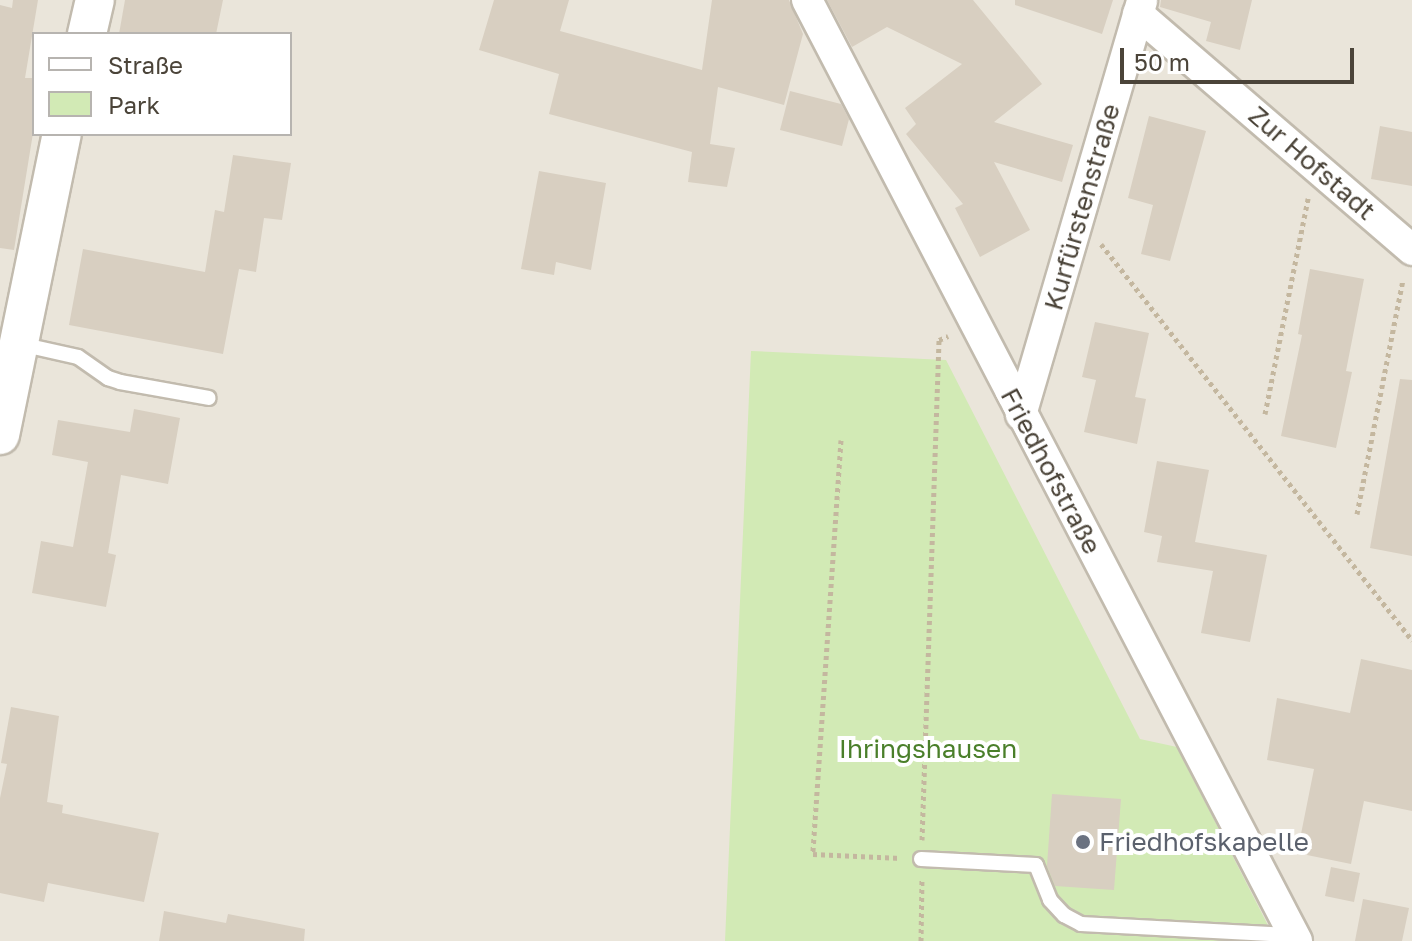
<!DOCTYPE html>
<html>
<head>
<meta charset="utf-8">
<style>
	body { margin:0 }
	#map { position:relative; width:1412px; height:941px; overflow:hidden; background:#f6f3ec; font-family:"Golos Text",sans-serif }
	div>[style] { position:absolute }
	.residential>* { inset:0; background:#eae5da }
	.green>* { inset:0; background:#d2eab5 }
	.building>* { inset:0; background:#d8cfc1 }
	.path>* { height:5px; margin-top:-2.5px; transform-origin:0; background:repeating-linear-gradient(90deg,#c4b79f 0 4px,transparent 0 8px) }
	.roads { filter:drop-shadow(2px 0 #c2bbae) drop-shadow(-2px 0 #c2bbae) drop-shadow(0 2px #c2bbae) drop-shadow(0 -2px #c2bbae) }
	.service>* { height:14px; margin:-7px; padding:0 7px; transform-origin:7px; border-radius:7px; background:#fff }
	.minor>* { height:30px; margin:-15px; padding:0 15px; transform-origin:15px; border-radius:15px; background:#fff }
	.tertiary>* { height:38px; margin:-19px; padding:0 19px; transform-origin:19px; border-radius:19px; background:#fff }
	.dots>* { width:22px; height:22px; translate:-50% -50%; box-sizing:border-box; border:4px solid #fff; border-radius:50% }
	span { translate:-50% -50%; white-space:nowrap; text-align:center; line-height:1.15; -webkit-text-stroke:8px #fff; paint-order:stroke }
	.street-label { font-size:26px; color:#4b4439 }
	.park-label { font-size:26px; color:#4a7f2a }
	.worship-label { font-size:26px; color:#5b616d }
	.left { translate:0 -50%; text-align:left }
	.legend { position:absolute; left:32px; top:32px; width:260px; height:104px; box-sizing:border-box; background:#fff; border:2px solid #b7b4b0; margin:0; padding:10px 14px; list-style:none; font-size:24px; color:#4b4439 }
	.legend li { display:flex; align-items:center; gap:16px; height:40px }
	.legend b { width:40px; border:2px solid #b7b4b0 }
	.scale { position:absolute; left:1120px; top:48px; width:234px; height:36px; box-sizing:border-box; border:4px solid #4b4439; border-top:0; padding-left:10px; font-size:24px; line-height:28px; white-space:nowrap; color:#4b4439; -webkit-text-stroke:6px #fff; paint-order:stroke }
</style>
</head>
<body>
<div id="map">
	<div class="residential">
		<div style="clip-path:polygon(evenodd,0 0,1412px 0,1412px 941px,0 941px,0 0,34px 34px,290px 34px,290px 134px,34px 134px,34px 34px)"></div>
	</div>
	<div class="green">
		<div style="clip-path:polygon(751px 351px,946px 360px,1140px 739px,1177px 747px,1276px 941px,725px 941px)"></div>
	</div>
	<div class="building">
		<div style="clip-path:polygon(13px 0,38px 0,25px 78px,34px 78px,34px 127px,14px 250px,0 248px,0 5px,12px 8px)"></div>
		<div style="clip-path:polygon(125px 0,223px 0,216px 34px,119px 34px)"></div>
		<div style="clip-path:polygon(494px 0,569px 0,560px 31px,702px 70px,712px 0,789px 0,803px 34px,784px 105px,718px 87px,710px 144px,735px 148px,727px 187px,688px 182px,692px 152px,549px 114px,559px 74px,479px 50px)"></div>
		<div style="clip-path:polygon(827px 0,973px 0,1042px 84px,994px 122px,1073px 145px,1062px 182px,994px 162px,1030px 230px,980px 257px,955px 208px,963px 204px,906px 134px,916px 124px,905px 108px,962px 64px,887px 27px,852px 47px)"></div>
		<div style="clip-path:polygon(1015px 0,1113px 0,1102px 34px,1015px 5px)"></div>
		<div style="clip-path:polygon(1161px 0,1252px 0,1240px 50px,1206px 41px,1211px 22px,1160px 7px)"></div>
		<div style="clip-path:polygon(790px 91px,841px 104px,849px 119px,842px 146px,780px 130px)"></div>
		<div style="clip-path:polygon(1149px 116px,1206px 131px,1170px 261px,1141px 254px,1153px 205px,1128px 198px)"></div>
		<div style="clip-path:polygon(1380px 126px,1412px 132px,1412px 186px,1371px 179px)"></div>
		<div style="clip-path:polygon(233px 155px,291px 163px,282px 220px,264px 218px,256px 272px,239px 269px,223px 354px,69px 325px,83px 249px,205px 272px,215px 210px,224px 212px)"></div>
		<div style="clip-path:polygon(539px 171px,606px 183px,591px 270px,556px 262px,554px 275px,521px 269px)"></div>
		<div style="clip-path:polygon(1310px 269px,1364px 279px,1346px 371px,1352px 372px,1336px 448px,1281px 436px,1302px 335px,1298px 334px)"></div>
		<div style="clip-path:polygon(1095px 322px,1149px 333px,1135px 397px,1146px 399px,1137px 444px,1084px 432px,1096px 380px,1082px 377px)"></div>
		<div style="clip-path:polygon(1400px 379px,1412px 380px,1412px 556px,1370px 548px)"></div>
		<div style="clip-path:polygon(134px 409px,180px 418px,168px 484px,121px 475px,108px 553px,116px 555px,106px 607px,32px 593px,41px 541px,73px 547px,88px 462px,52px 455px,58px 420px,130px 432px)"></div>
		<div style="clip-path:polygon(1157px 461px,1209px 470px,1195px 542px,1267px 555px,1250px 642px,1201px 633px,1213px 571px,1157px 562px,1162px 536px,1144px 532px)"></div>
		<div style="clip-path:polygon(1361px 659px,1412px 670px,1412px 811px,1364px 801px,1351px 864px,1307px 855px,1311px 841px,1300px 839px,1314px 769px,1267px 760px,1277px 698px,1350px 713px)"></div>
		<div style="clip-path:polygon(11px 707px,59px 716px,47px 802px,63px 805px,62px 813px,159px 833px,144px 902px,48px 883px,44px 902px,0 893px,0 798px,7px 764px,1px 763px)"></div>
		<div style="clip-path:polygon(1052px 794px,1121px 799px,1114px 890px,1055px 886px,1047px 866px)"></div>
		<div style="clip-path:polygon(1331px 867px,1360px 873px,1354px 902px,1325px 896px)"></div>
		<div style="clip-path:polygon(1363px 899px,1409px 908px,1402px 941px,1355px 941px)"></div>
		<div style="clip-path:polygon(164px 911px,226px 923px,228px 914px,305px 929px,304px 941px,159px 941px)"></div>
	</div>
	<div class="path">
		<div style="left:1101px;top:244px;width:504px;rotate:51.86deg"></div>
		<div style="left:1265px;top:414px;width:220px;rotate:-78.7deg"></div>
		<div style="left:841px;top:440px;width:415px;rotate:93.9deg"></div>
		<div style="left:813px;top:854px;width:88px;rotate:2.6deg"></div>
		<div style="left:1357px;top:514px;width:239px;rotate:-78.9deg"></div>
		<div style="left:922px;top:840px;width:500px;rotate:-88.05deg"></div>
		<div style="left:939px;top:340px;width:10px;rotate:-24deg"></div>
		<div style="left:921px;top:941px;width:63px;rotate:-89.1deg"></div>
	</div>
	<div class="roads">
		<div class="service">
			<div style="left:20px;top:344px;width:59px;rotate:12.6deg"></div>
			<div style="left:78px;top:357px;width:37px;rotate:35deg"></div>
			<div style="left:108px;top:378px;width:13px;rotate:18deg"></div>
			<div style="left:120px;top:382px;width:90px;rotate:10.2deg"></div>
			<div style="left:921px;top:859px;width:115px;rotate:3deg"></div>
			<div style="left:1036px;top:865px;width:38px;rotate:68deg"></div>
			<div style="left:1050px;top:900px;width:21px;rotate:47deg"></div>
			<div style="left:1064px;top:915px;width:19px;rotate:28deg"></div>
			<div style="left:1081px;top:924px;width:213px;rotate:3deg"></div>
		</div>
		<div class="minor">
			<div style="left:807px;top:0;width:1061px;rotate:62.49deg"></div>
			<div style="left:1138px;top:14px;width:362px;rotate:40.7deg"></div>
			<div style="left:1021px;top:415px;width:432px;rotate:-73.7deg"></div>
		</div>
		<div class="tertiary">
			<div style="left:87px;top:34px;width:35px;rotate:-77deg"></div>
			<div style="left:0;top:435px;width:307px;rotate:-78.4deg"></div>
		</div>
	</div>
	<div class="dots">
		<div style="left:1083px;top:842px;background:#6b7280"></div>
	</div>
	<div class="street-label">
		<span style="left:1312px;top:163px;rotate:41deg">Zur Hofstadt</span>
		<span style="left:1082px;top:207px;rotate:-74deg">Kurfürstenstraße</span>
		<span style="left:1051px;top:471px;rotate:62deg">Friedhofstraße</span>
	</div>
	<div class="park-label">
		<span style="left:928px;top:749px">Ihringshausen</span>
	</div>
	<div class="worship-label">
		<span class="left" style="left:1099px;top:842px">Friedhofskapelle</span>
	</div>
	<ul class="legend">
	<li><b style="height:10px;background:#fff"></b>Straße</li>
	<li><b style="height:22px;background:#d2eab5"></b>Park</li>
	</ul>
	<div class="scale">50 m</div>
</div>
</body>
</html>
